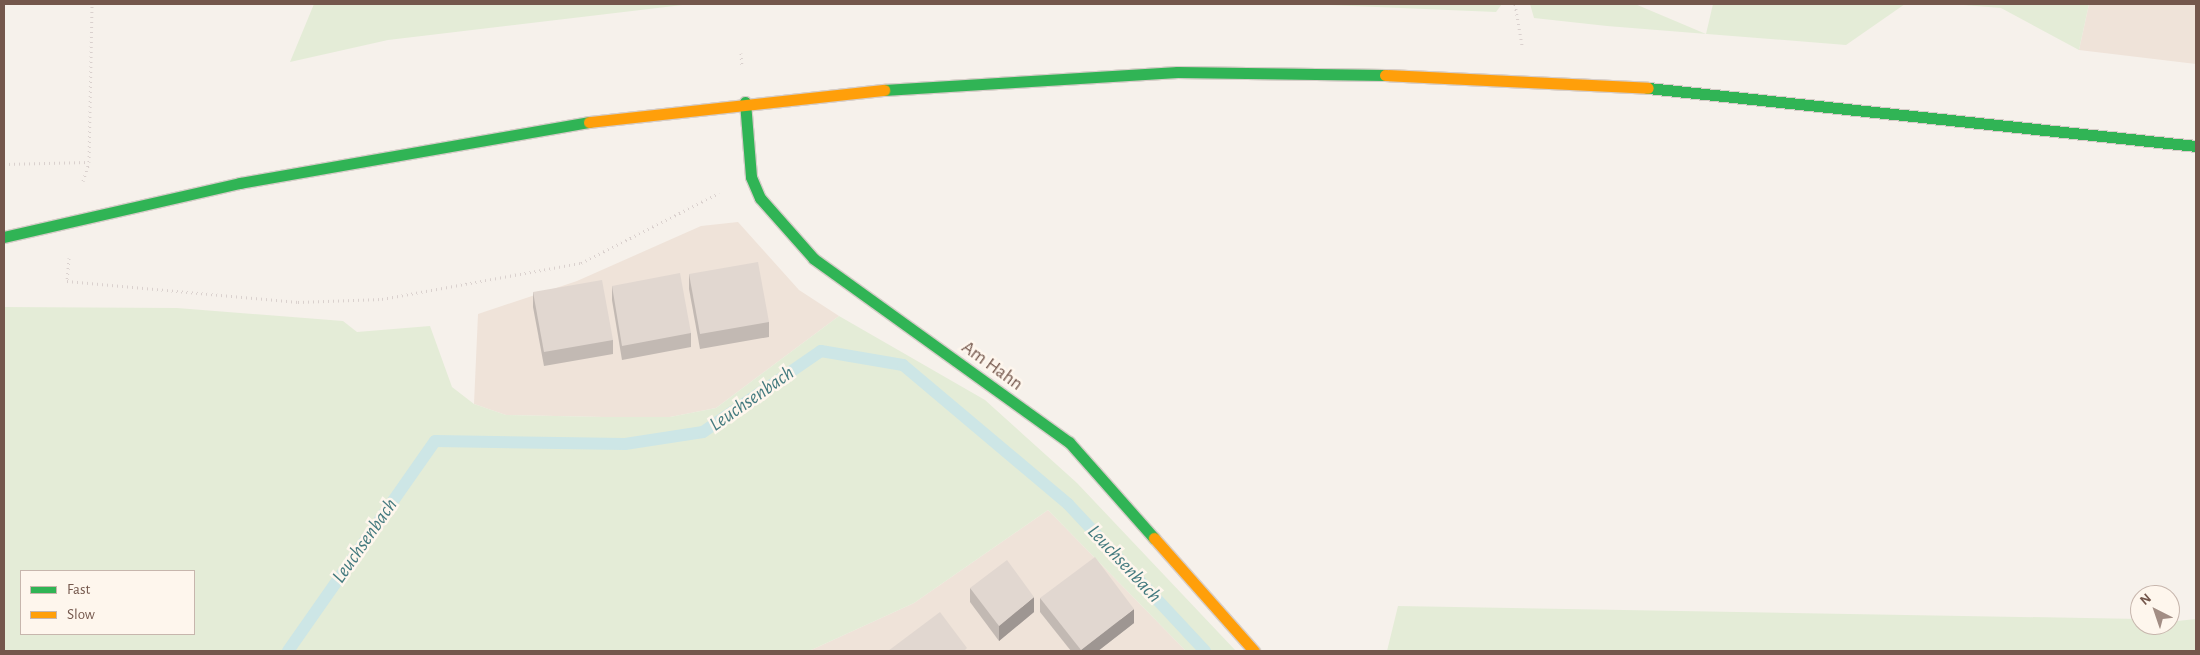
<!DOCTYPE html>
<html>
<head>
<meta charset="utf-8">
<style>
	body { margin:0 }
	#map { position:relative; width:2200px; height:655px; overflow:hidden; background:#f6f1eb; font-family:"Alegreya Sans",sans-serif }
	div>[style] { position:absolute }
	.residential>* { inset:0; background:#efe3d9 }
	.green>* { inset:0; background:#e4ecd7 }
	.stream>* { height:12px; margin:-6px; padding:0 6px; transform-origin:6px; border-radius:6px; background:#cde6e6 }
	.path>* { height:3px; margin-top:-1.5px; transform-origin:0; background:repeating-linear-gradient(90deg,#dad1ce 0 1px,transparent 0 5px) }
	.roads { filter:drop-shadow(1px 0 #d6cdc8) drop-shadow(-1px 0 #d6cdc8) drop-shadow(0 1px #d6cdc8) drop-shadow(0 -1px #d6cdc8) }
	.fast>* { height:11px; margin:-5.5px; padding:0 5.5px; transform-origin:5.5px; border-radius:5.5px; background:#30b455 }
	.slow>* { height:11px; margin:-5.5px; padding:0 5.5px; transform-origin:5.5px; border-radius:5.5px; background:#ff9f0a }
	.wall>* { inset:0; background:#c2b9b3 }
	.shaded-wall>* { inset:0; background:#9e9692 }
	.building>* { inset:0; background:#e1d7d0 }
	span { translate:-50% -50%; white-space:nowrap; text-align:center; line-height:1.15; -webkit-text-stroke:5px #fef6ed; paint-order:stroke }
	.street-label { font-size:19px; color:#74574c }
	.water-label { font-size:20px; color:#447a7f; font-style:italic }
	.frame { position:absolute; inset:0; border:5px solid #74574c; pointer-events:none }
	.legend { position:absolute; left:20px; top:570px; width:175px; height:65px; box-sizing:border-box; background:#fef6ed; border:1px solid #c7b6ad; margin:0; padding:6px 9px; list-style:none; font-size:15px; color:#74574c }
	.legend li { display:flex; align-items:center; gap:10px; height:25px }
	.legend b { width:25px; border:1px solid #c7b6ad }
	.north { position:absolute; left:2130px; top:585px; width:50px; height:50px; box-sizing:border-box; background:#fef6ed; border:1px solid #c7b6ad; border-radius:50%; rotate:319deg; font-size:14px; font-weight:700; line-height:20px; text-align:center; color:#74574c }
	.north::after { content:''; display:block; margin:auto; width:18px; height:22px; background:#a28d84; clip-path:polygon(50% 0,100% 100%,50% 72%,0 100%) }
</style>
</head>
<body>
<div id="map">
	<div class="residential">
		<div style="clip-path:polygon(2089px 4px,2196px 4px,2196px 64px,2079px 50px)"></div>
		<div style="clip-path:polygon(738px 222px,799px 290px,839px 316px,716px 408px,670px 417px,604px 417px,506px 415px,474px 404px,478px 314px,577px 281px,701px 226px)"></div>
		<div style="clip-path:polygon(1048px 510px,1186px 651px,809px 651px,914px 603px)"></div>
	</div>
	<div class="green">
		<div style="clip-path:polygon(314px 4px,691px 4px,388px 40px,290px 62px)"></div>
		<div style="clip-path:polygon(1305px 4px,1502px 4px,1496px 12px)"></div>
		<div style="clip-path:polygon(1530px 4px,1635px 4px,1706px 34px,1713px 4px,1905px 4px,1846px 45px,1707px 34px,1607px 26px,1534px 18px)"></div>
		<div style="clip-path:polygon(1951px 4px,2089px 4px,2079px 50px,2001px 8px)"></div>
		<div style="clip-path:polygon(evenodd,4px 307px,177px 308px,343px 321px,357px 332px,430px 326px,452px 387px,474px 404px,506px 415px,604px 417px,670px 417px,716px 408px,839px 316px,985px 400px,1077px 483px,1236px 651px,1186px 651px,1048px 510px,914px 603px,809px 651px,4px 651px,4px 307px,21px 571px,194px 571px,194px 634px,21px 634px,21px 571px)"></div>
		<div style="clip-path:polygon(1398px 606px,2140px 619px,2140px 625px,2196px 619px,2196px 651px,1387px 651px)"></div>
	</div>
	<div class="stream">
		<div style="left:288px;top:651px;width:256px;rotate:-55deg"></div>
		<div style="left:435px;top:441px;width:190px;rotate:0.9deg"></div>
		<div style="left:625px;top:444px;width:79px;rotate:-8.7deg"></div>
		<div style="left:703px;top:432px;width:143px;rotate:-34.5deg"></div>
		<div style="left:821px;top:351px;width:83px;rotate:9.7deg"></div>
		<div style="left:903px;top:365px;width:216px;rotate:40.1deg"></div>
		<div style="left:1068px;top:504px;width:201px;rotate:47deg"></div>
	</div>
	<div class="path">
		<div style="left:1515px;top:4px;width:42px;rotate:80.3deg"></div>
		<div style="left:741px;top:53px;width:14px;rotate:86deg"></div>
		<div style="left:4px;top:164px;width:85px;rotate:-1.3deg"></div>
		<div style="left:83px;top:181px;width:20px;rotate:-72deg"></div>
		<div style="left:89px;top:162px;width:158px;rotate:-88.9deg"></div>
		<div style="left:69px;top:258px;width:23px;rotate:95deg"></div>
		<div style="left:67px;top:281px;width:232px;rotate:5.2deg"></div>
		<div style="left:298px;top:302px;width:84px;rotate:-2deg"></div>
		<div style="left:382px;top:299px;width:202px;rotate:-10.3deg"></div>
		<div style="left:581px;top:263px;width:155px;rotate:-26.9deg"></div>
	</div>
	<div class="roads">
		<div class="fast">
			<div style="left:1648px;top:88px;width:551px;rotate:6.04deg"></div>
			<div style="left:884px;top:90px;width:294px;rotate:-3.5deg"></div>
			<div style="left:1177px;top:72px;width:208px;rotate:0.8deg"></div>
			<div style="left:745px;top:102px;width:75px;rotate:85.4deg"></div>
			<div style="left:751px;top:177px;width:23px;rotate:67deg"></div>
			<div style="left:760px;top:198px;width:81px;rotate:48.5deg"></div>
			<div style="left:814px;top:259px;width:314px;rotate:35.7deg"></div>
			<div style="left:1069px;top:442px;width:128px;rotate:48.5deg"></div>
			<div style="left:4px;top:237px;width:242px;rotate:-12.9deg"></div>
			<div style="left:240px;top:183px;width:354px;rotate:-9.9deg"></div>
		</div>
		<div class="slow">
			<div style="left:1385px;top:75px;width:263px;rotate:2.8deg"></div>
			<div style="left:589px;top:122px;width:297px;rotate:-6.2deg"></div>
			<div style="left:1154px;top:538px;width:151px;rotate:48.5deg"></div>
		</div>
	</div>
	<div class="wall">
		<div style="clip-path:polygon(689px 274px,769px 322px,769px 337px,700px 349px,689px 289px)"></div>
		<div style="clip-path:polygon(612px 286px,691px 333px,691px 347px,622px 360px,612px 300px)"></div>
		<div style="clip-path:polygon(533px 292px,613px 340px,613px 354px,544px 366px,533px 307px)"></div>
		<div style="clip-path:polygon(970px 588px,1034px 612px,999px 641px,970px 602px)"></div>
		<div style="clip-path:polygon(1040px 598px,1134px 623px,1098px 651px,1071px 651px,1040px 612px)"></div>
	</div>
	<div class="shaded-wall">
		<div style="clip-path:polygon(1034px 597px,1034px 612px,999px 641px,999px 626px)"></div>
		<div style="clip-path:polygon(1134px 609px,1134px 623px,1098px 651px,1081px 651px,1081px 650px)"></div>
	</div>
	<div class="building">
		<div style="clip-path:polygon(758px 262px,769px 322px,700px 334px,689px 274px)"></div>
		<div style="clip-path:polygon(680px 273px,691px 333px,622px 346px,612px 286px)"></div>
		<div style="clip-path:polygon(602px 280px,613px 340px,544px 352px,533px 292px)"></div>
		<div style="clip-path:polygon(1095px 557px,1134px 609px,1081px 650px,1040px 598px)"></div>
		<div style="clip-path:polygon(1007px 560px,1034px 597px,999px 626px,970px 588px)"></div>
		<div style="clip-path:polygon(940px 612px,967px 648px,964px 651px,888px 651px)"></div>
	</div>
	<div class="street-label">
		<span style="left:992px;top:366px;rotate:36deg">Am Hahn</span>
	</div>
	<div class="water-label">
		<span style="left:752px;top:399px;rotate:-35deg">Leuchsenbach</span>
		<span style="left:365px;top:541px;rotate:-55deg">Leuchsenbach</span>
		<span style="left:1124px;top:564px;rotate:47deg">Leuchsenbach</span>
	</div>
	<div class="frame"></div>
	<ul class="legend">
	<li><b style="height:6px;background:#30b455"></b>Fast</li>
	<li><b style="height:6px;background:#ff9f0a"></b>Slow</li>
	</ul>
	<div class="north">N</div>
</div>
</body>
</html>
